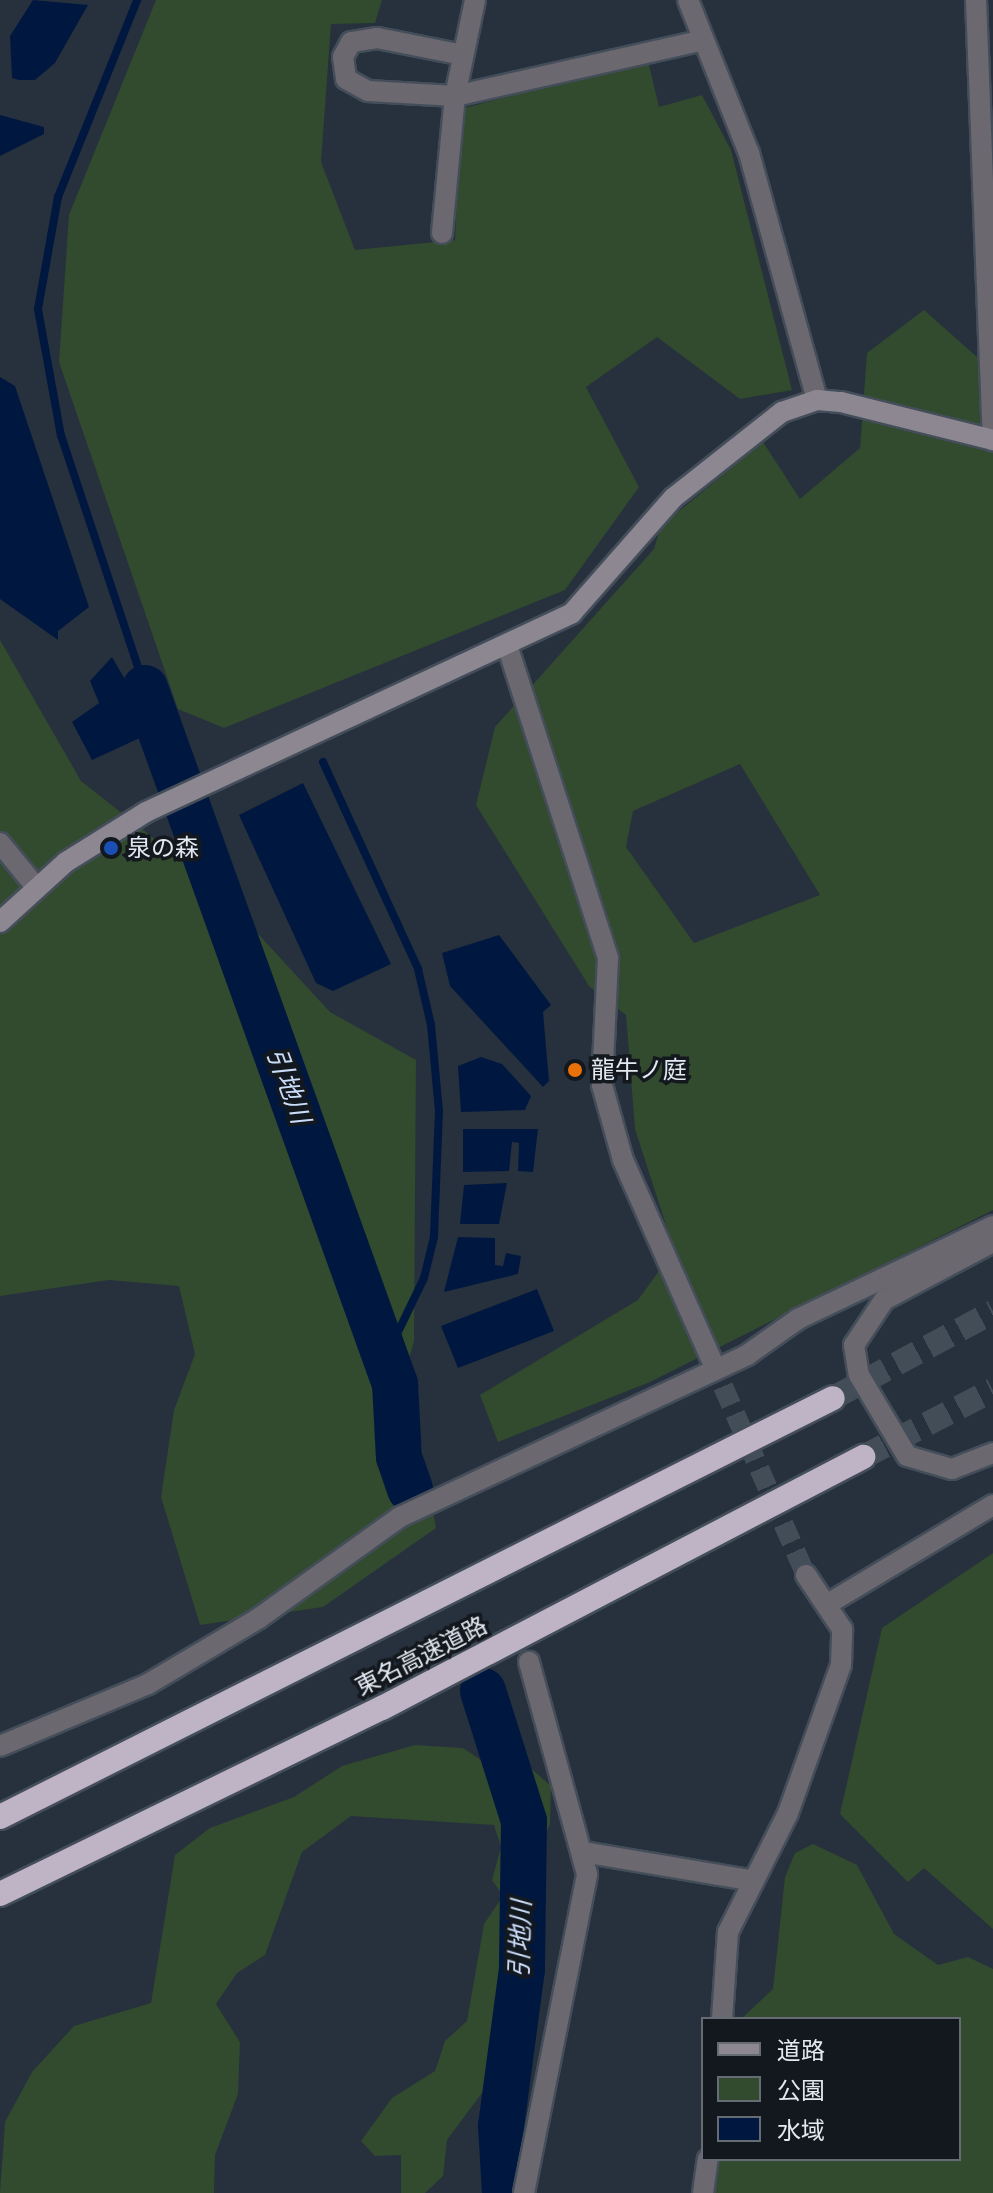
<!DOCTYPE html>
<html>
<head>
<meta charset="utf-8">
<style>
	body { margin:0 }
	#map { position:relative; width:993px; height:2193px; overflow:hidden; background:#26313d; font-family:Poppins,"Noto Sans JP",sans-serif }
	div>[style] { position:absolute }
	.green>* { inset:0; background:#324a2e }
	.water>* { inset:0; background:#00183f }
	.stream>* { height:8px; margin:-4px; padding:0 4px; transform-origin:4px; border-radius:4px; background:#00183f }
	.river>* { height:46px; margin:-23px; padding:0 23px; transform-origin:23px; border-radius:23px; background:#00183f }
	.street-tunnel>* { height:20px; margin-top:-10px; transform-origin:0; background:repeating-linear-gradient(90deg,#424d58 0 20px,transparent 0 30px) }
	.highway-tunnel>* { height:24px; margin-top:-12px; transform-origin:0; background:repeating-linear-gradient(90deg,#424d58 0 24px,transparent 0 36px) }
	.roads { filter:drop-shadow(2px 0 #444e5a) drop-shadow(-2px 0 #444e5a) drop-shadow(0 2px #444e5a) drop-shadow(0 -2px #444e5a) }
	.street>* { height:20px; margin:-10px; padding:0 10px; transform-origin:10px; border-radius:10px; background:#6c686f }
	.secondary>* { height:20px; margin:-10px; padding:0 10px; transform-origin:10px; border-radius:10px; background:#8d8792 }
	.highway>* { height:24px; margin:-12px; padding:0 12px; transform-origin:12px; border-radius:12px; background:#beb4c6 }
	.dots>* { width:22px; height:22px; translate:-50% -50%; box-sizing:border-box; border:4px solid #13181e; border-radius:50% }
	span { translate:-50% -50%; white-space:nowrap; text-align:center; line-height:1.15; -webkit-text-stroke:7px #13181e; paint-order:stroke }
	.poi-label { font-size:24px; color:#e3e9f2 }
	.left { translate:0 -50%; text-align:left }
	.street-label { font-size:24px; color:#e3e9f2 }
	.water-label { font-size:26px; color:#caddfa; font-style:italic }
	.legend { position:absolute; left:701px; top:2017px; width:260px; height:144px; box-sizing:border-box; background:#13181e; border:2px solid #666c73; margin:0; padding:10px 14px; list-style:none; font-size:24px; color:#e3e9f2 }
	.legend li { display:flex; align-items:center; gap:16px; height:40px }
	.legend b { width:40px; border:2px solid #666c73 }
</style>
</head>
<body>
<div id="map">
	<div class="green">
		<div style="clip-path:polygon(156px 0,382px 0,375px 23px,331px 24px,321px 162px,355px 250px,455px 240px,460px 109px,648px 61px,659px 107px,702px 95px,731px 150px,792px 390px,740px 399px,657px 337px,586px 387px,639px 487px,565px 590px,224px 728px,178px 709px,59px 362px,69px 215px)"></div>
		<div style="clip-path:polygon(evenodd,924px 310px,977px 357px,993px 357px,993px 1210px,650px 1382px,498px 1442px,480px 1395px,638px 1300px,674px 1250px,635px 1129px,626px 1015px,589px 986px,476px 805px,495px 727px,654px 549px,661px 526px,763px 442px,800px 499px,860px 448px,867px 353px,924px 310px,740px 764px,820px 895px,694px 943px,626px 847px,633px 811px,740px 764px)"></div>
		<div style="clip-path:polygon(0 640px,81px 781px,212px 884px,330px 1012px,416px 1060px,414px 1341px,407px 1366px,436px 1528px,323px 1607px,200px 1625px,161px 1497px,174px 1410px,195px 1354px,179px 1286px,109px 1280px,0 1296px)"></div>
		<div style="clip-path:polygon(993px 1553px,993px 1929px,924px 1868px,908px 1882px,840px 1814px,882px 1628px)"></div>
		<div style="clip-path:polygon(415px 1745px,463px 1748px,491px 1767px,526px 1764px,551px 1786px,550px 1824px,518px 1894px,514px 1970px,501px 2003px,502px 2066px,447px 2140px,443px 2176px,425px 2193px,401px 2193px,401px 2155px,375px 2156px,361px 2141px,392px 2098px,435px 2071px,445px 2041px,467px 2021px,484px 1924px,503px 1896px,492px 1880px,501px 1847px,494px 1825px,351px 1816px,302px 1852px,265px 1955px,237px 1973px,216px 2004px,240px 2042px,238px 2094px,215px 2155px,214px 2193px,0 2193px,5px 2122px,32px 2072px,74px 2026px,151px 2003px,175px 1855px,210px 1828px,294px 1797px,342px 1766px)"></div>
		<div style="clip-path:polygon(813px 1844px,857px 1865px,894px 1934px,938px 1965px,968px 1957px,993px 1969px,993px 2193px,699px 2193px,707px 2159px,959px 2159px,959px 2019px,741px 2019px,773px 1989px,785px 1877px,795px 1853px)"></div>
	</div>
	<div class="water">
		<div style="clip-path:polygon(33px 0,88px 5px,55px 63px,35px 80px,19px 80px,12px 78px,10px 36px)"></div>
		<div style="clip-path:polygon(0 115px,44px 127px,44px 134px,0 156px)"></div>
		<div style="clip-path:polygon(0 377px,15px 386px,89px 607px,58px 631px,58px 640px,0 599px)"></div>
		<div style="clip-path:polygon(112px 657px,155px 731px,92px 760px,72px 722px,99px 703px,90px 681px)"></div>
		<div style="clip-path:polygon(303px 783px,391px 964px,333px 991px,316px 983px,239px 815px)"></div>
		<div style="clip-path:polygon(499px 935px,551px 1005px,543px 1012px,549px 1081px,543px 1087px,450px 986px,442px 953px)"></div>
		<div style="clip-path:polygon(481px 1057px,502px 1064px,531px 1096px,525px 1110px,461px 1112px,458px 1066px)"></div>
		<div style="clip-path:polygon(463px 1129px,538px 1129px,533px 1172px,518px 1171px,519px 1143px,512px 1142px,509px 1171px,463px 1172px)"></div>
		<div style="clip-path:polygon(507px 1183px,499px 1224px,460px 1224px,464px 1185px)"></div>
		<div style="clip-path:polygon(458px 1237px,495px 1238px,495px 1265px,503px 1266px,506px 1253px,521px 1256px,518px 1274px,444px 1292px)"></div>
		<div style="clip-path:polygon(537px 1289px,554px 1331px,458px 1368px,441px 1326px)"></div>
	</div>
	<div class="stream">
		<div style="left:125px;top:695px;width:21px;rotate:-19deg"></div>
		<div style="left:145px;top:688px;width:266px;rotate:-108.4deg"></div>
		<div style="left:61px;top:436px;width:129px;rotate:-100.3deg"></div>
		<div style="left:38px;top:309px;width:114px;rotate:-79.9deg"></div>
		<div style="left:58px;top:197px;width:212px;rotate:-68.1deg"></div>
		<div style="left:323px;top:762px;width:228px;rotate:65.3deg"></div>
		<div style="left:418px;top:969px;width:57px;rotate:76.9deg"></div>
		<div style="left:431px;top:1025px;width:86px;rotate:84.7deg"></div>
		<div style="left:439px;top:1111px;width:126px;rotate:92.3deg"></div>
		<div style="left:434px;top:1237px;width:42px;rotate:103.7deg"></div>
		<div style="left:424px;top:1278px;width:90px;rotate:115.7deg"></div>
	</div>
	<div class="river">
		<div style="left:145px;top:688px;width:740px;rotate:70.24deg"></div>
		<div style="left:395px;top:1384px;width:73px;rotate:86.9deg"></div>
		<div style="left:399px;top:1457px;width:34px;rotate:71deg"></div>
		<div style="left:483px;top:1691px;width:136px;rotate:72.5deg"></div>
		<div style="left:524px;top:1821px;width:148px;rotate:90.8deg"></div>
		<div style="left:522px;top:1969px;width:158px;rotate:97.6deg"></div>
		<div style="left:501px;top:2126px;width:67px;rotate:86.6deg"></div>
	</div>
	<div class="street-tunnel">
		<div style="left:711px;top:1359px;width:236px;rotate:66.3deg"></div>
	</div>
	<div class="highway-tunnel">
		<div style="left:833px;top:1398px;width:182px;rotate:-28.3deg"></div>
		<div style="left:863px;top:1457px;width:146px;rotate:-27.3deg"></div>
	</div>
	<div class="roads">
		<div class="street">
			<div style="left:688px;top:0;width:165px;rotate:68.3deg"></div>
			<div style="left:749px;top:153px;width:256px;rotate:74.6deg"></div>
			<div style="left:976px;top:0;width:441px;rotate:87.8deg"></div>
			<div style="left:463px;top:55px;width:88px;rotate:-168.8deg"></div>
			<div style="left:377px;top:38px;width:26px;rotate:171deg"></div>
			<div style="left:351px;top:42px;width:17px;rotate:118deg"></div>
			<div style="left:343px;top:57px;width:22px;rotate:82deg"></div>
			<div style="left:346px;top:79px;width:25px;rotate:29deg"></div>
			<div style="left:368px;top:91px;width:87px;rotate:3.3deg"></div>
			<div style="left:455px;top:96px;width:254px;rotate:-12.7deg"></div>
			<div style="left:442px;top:233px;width:138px;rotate:-84.6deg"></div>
			<div style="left:455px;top:96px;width:98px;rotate:-78.2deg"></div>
			<div style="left:507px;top:645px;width:329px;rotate:72.1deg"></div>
			<div style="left:608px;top:958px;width:127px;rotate:92.7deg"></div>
			<div style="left:602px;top:1085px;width:78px;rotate:74.4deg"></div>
			<div style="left:623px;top:1160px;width:218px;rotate:66.1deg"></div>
			<div style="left:0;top:843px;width:57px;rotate:50.7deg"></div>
			<div style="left:993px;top:1242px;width:123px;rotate:152deg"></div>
			<div style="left:884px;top:1300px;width:54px;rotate:123.7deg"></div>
			<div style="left:854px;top:1345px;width:30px;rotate:81deg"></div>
			<div style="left:859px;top:1375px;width:94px;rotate:59.3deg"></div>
			<div style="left:907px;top:1456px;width:47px;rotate:16.1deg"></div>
			<div style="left:952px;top:1469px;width:44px;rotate:-21.3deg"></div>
			<div style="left:831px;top:1602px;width:189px;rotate:-30.9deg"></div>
			<div style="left:0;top:1746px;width:160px;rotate:-22.7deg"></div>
			<div style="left:148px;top:1684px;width:129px;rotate:-30.7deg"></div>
			<div style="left:259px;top:1618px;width:173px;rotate:-35.6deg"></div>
			<div style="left:400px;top:1517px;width:383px;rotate:-25deg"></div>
			<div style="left:747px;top:1355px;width:62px;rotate:-35.2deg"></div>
			<div style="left:798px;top:1319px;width:216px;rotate:-25.5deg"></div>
			<div style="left:583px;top:1852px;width:168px;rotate:9.6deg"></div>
			<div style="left:722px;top:2019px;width:87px;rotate:-86.1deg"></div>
			<div style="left:728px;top:1932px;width:133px;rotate:-63.2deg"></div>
			<div style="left:788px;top:1813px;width:157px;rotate:-70.3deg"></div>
			<div style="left:841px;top:1665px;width:36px;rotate:-88deg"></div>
			<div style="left:842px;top:1629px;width:65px;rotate:-123.7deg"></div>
			<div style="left:524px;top:2193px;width:325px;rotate:-78.8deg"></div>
			<div style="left:587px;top:1874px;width:220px;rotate:-105.3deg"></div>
			<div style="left:703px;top:2193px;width:34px;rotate:-82deg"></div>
		</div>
		<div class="secondary">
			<div style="left:0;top:922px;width:89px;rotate:-42.3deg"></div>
			<div style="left:66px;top:862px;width:94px;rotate:-32deg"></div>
			<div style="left:146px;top:812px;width:470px;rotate:-25deg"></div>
			<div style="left:572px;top:613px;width:153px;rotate:-48.7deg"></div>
			<div style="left:673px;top:498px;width:139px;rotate:-38.3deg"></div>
			<div style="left:782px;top:412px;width:37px;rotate:-19deg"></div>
			<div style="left:817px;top:400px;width:24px;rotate:5deg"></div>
			<div style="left:841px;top:402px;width:157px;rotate:14deg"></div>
		</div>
		<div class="highway">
			<div style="left:0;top:1817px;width:932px;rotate:-26.7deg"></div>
			<div style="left:0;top:1894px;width:425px;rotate:-26deg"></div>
			<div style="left:382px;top:1708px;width:543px;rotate:-27.56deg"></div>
		</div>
	</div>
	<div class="dots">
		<div style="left:111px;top:848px;background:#1a4fb4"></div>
		<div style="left:575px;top:1070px;background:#e8710a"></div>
	</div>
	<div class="poi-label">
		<span class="left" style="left:127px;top:848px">泉の森</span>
		<span class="left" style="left:591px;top:1070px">龍牛ノ庭</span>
	</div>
	<div class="street-label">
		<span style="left:421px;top:1656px;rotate:-27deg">東名高速道路</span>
	</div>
	<div class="water-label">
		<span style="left:288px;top:1086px;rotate:70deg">引地川</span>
		<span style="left:521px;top:1939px;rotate:-88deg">引地川</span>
	</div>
	<ul class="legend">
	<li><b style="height:10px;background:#8d8792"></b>道路</li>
	<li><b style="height:22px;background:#324a2e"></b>公園</li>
	<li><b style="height:22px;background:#00183f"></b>水域</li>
	</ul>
</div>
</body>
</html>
